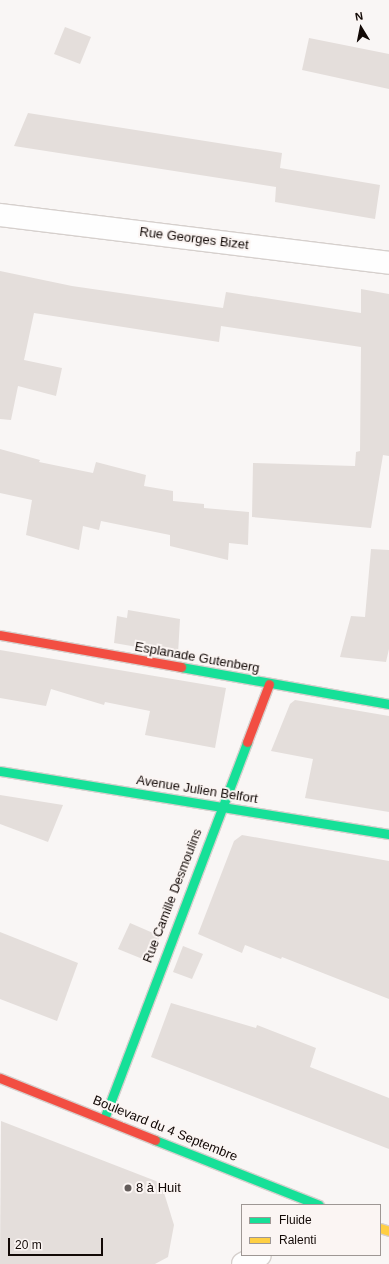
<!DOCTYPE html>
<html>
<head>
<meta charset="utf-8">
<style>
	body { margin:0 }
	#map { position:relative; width:389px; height:1264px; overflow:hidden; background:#f9f6f5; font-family:Helvetica,sans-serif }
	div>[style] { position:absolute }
	.building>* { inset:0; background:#e4dedb }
	.roads { filter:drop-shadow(1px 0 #d6d0cd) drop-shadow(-1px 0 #d6d0cd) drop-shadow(0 1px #d6d0cd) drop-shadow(0 -1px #d6d0cd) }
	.street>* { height:22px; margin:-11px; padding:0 11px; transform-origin:11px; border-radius:11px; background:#fefefe }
	.fast>* { height:9px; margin:-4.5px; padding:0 4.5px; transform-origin:4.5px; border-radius:4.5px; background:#16e098 }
	.slow>* { height:9px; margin:-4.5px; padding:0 4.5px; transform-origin:4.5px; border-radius:4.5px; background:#ffcf43 }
	.jam>* { height:9px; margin:-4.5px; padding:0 4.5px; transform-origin:4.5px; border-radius:4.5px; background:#f24e42 }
	.dots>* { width:11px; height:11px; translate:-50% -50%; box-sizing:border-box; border:2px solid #fbf5f3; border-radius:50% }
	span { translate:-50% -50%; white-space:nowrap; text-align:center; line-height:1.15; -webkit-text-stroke:4px #fbf5f3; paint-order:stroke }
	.street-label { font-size:13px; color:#120906 }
	.poi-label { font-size:13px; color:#120906 }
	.left { translate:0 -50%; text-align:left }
	.legend { position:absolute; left:241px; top:1204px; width:140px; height:52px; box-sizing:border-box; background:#fbf5f3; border:1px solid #9e9794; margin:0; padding:5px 7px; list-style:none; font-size:12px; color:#120906 }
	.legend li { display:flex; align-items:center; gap:8px; height:20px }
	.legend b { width:20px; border:1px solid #9e9794 }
	.north { position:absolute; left:341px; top:8px; width:40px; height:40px; -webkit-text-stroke:3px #fbf5f3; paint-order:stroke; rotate:350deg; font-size:11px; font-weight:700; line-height:16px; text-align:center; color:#120906 }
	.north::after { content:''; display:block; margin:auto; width:14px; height:18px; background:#120906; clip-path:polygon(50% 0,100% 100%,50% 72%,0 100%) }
	.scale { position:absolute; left:8px; top:1238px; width:95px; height:18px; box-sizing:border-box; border:2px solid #120906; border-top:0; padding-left:5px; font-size:12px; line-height:14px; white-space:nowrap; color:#120906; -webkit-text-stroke:3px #fbf5f3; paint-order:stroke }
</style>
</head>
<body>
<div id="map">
	<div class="building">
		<div style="clip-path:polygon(65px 27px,91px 37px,80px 64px,54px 54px)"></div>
		<div style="clip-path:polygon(309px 38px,389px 54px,389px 89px,302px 70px)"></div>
		<div style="clip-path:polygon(28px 113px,282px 153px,280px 168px,380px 185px,375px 219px,275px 202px,276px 187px,14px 146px)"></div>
		<div style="clip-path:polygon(0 271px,72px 286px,223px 308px,226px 292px,361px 313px,361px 289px,389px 294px,389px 456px,383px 455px,371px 528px,252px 517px,253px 463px,355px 466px,356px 452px,360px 451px,361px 347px,221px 326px,219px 342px,34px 313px,24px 360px,62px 368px,56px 396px,18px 386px,11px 420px,0 419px)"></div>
		<div style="clip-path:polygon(0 449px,40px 460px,39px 462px,93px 473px,96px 462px,146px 475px,144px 486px,173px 491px,173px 501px,204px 504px,204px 508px,249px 512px,248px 545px,229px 543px,228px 560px,170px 546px,170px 535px,101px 521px,99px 530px,83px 526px,79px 550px,26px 535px,32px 500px,0 493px)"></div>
		<div style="clip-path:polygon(371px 549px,389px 550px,389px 649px,386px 662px,340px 657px,351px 616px,365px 617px)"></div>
		<div style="clip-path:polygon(128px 610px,180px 619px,178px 654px,114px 643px,117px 616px,127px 618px)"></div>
		<div style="clip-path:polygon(0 650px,226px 688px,215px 748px,145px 735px,150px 711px,105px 702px,104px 705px,51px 689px,46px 706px,0 698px)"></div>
		<div style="clip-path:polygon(295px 700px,389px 716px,389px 812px,305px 798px,313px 759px,271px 751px,290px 704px)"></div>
		<div style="clip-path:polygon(0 795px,63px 805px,48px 842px,0 824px)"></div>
		<div style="clip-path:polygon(242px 835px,389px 861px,389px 999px,282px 957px,281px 959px,245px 945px,242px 953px,198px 934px,234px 841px)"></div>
		<div style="clip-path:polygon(130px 923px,160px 936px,150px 962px,118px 949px)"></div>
		<div style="clip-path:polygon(0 932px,78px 963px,57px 1021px,0 999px)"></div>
		<div style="clip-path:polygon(183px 946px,203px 954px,192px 979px,173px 972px)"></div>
		<div style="clip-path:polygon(171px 1003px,256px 1028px,257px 1025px,316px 1048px,310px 1067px,389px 1098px,389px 1149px,151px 1057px)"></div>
		<div style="clip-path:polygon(1px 1121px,161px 1183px,174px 1225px,168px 1257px,155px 1264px,0 1264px)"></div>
	</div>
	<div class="roads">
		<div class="street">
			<div style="left:0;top:215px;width:392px;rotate:7deg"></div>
			<div style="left:243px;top:1264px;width:19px;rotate:-28deg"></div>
		</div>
		<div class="fast">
			<div style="left:181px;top:667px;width:211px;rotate:10.1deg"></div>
			<div style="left:0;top:771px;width:394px;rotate:9.2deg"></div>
			<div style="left:104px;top:1119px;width:403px;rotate:-69.2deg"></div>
			<div style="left:155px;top:1140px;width:176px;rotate:21.6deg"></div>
		</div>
		<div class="slow">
			<div style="left:380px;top:1228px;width:9px;rotate:18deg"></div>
		</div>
		<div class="jam">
			<div style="left:0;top:635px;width:184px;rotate:10deg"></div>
			<div style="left:247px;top:742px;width:62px;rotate:-69.2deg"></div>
			<div style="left:0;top:1078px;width:167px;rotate:21.8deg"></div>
		</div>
	</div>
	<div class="dots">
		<div style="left:128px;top:1188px;background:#635c5a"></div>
	</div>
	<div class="street-label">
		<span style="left:194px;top:239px;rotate:7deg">Rue Georges Bizet</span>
		<span style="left:197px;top:658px;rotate:10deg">Esplanade Gutenberg</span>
		<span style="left:197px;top:790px;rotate:9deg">Avenue Julien Belfort</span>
		<span style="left:173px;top:896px;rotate:-69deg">Rue Camille Desmoulins</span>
		<span style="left:165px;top:1129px;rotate:22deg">Boulevard du 4 Septembre</span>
	</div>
	<div class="poi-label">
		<span class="left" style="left:136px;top:1188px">8 à Huit</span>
	</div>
	<ul class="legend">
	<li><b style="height:5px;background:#16e098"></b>Fluide</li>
	<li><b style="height:5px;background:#ffcf43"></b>Ralenti</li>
	</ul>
	<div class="north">N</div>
	<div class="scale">20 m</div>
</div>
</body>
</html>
